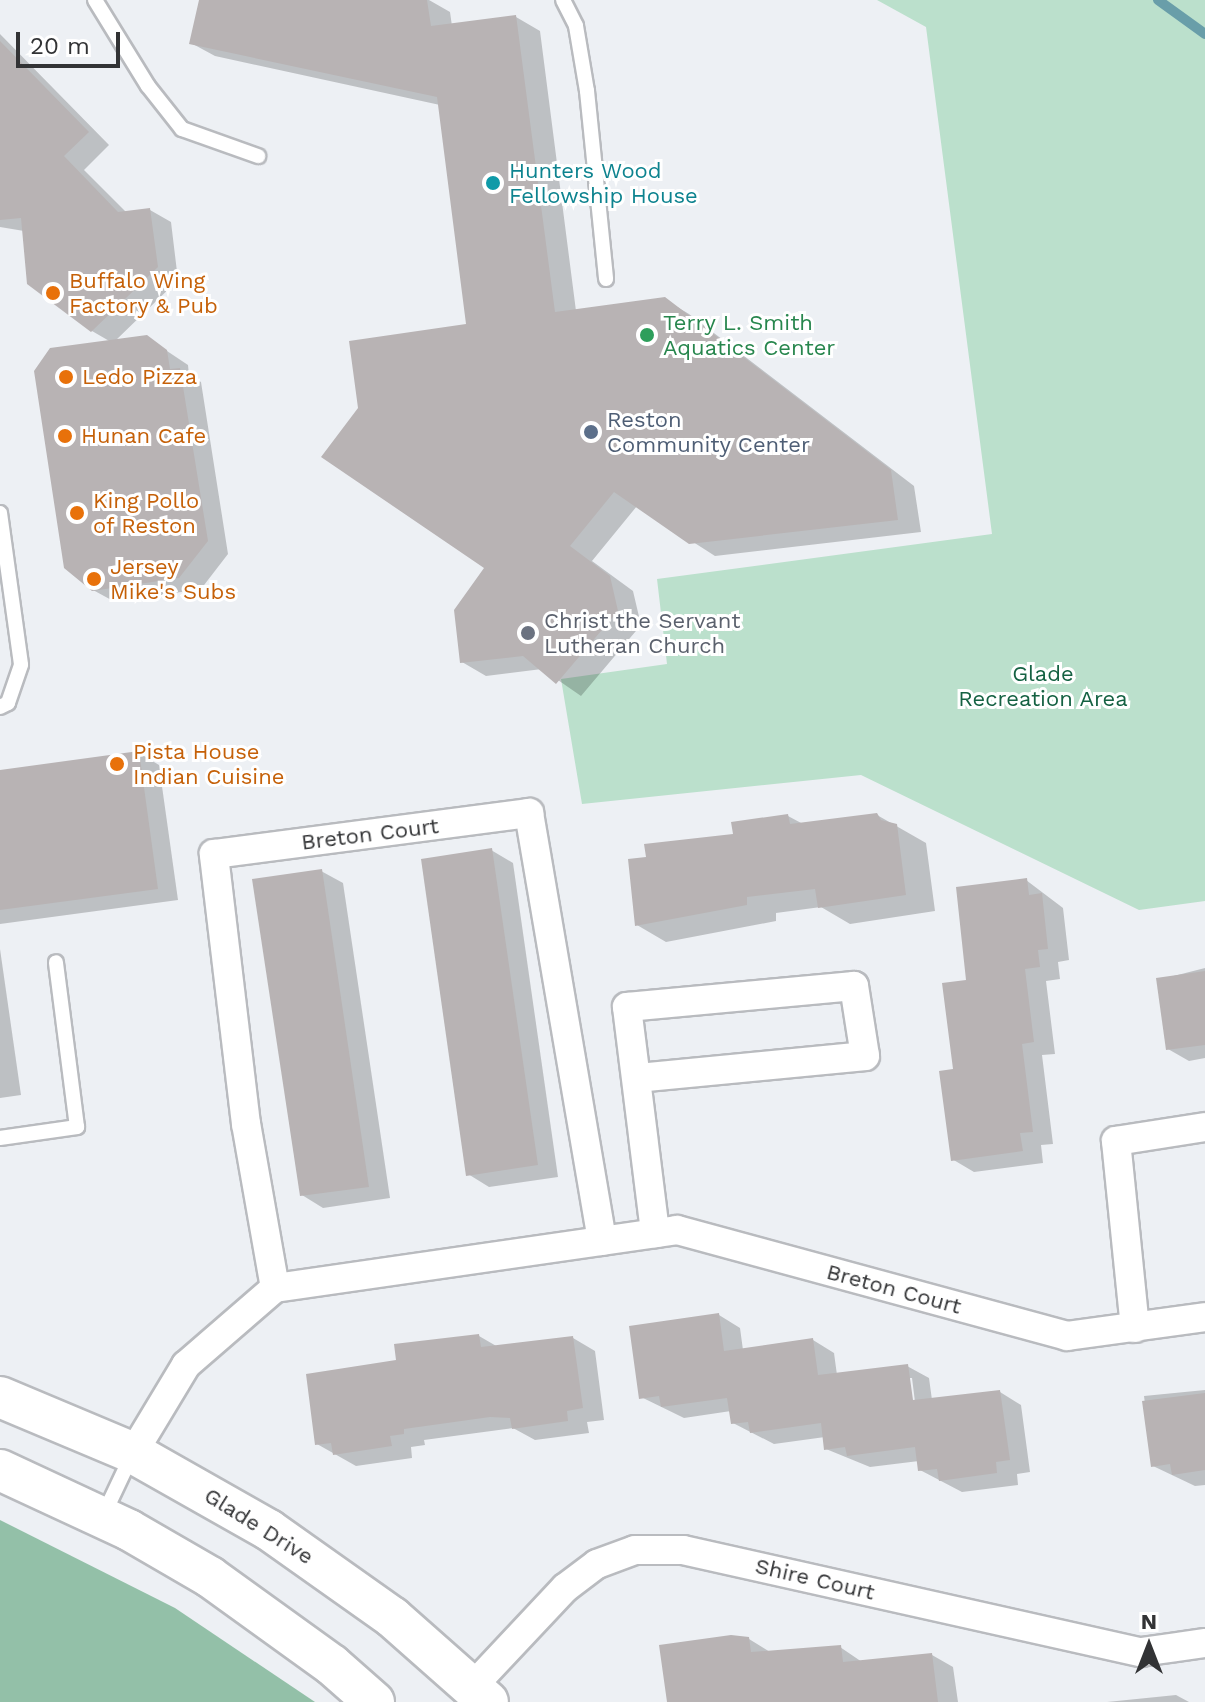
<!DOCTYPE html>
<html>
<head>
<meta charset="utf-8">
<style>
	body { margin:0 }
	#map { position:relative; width:1205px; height:1702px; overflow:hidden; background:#edf0f4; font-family:"Work Sans",sans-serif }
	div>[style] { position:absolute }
	.green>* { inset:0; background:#bbe0cc }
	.forest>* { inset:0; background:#93c0a8 }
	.shadow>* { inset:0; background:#0003 }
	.stream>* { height:10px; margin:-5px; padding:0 5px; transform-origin:5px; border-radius:5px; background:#699ea9 }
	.building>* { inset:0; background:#b8b3b4 }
	.roads { filter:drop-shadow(2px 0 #b9bbbf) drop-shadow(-2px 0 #b9bbbf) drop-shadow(0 2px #b9bbbf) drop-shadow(0 -2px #b9bbbf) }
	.lane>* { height:14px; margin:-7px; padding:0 7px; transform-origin:7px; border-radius:7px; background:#fff }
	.street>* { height:28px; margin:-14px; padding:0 14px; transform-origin:14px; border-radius:14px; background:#fff }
	.secondary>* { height:40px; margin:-20px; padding:0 20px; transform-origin:20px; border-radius:20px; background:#fff }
	.dots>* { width:22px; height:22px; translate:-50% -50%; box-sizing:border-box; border:4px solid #fff; border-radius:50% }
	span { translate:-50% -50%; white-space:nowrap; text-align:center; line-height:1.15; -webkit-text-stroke:6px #fff; paint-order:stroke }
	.culture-label { font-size:22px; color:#0d838f }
	.left { translate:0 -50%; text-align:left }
	.food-label { font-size:22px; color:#c56008 }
	.leisure-label { font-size:22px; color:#27864d }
	.service-label { font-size:22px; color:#4e5e75 }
	.worship-label { font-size:22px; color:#5b616d }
	.park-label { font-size:22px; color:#146142 }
	.street-label { font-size:22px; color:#323335 }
	.north { position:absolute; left:1109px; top:1606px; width:80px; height:80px; -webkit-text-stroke:6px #fff; paint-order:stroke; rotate:0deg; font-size:22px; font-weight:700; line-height:32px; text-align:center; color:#323335 }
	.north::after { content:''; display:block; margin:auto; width:28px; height:36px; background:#323335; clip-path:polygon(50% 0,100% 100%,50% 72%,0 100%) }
	.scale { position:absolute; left:16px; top:32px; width:104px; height:36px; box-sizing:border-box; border:4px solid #323335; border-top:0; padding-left:10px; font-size:24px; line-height:28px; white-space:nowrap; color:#323335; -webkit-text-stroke:6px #fff; paint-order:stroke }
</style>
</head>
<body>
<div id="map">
	<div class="green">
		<div style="clip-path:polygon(877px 0,1205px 0,1205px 901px,1139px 910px,861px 775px,582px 804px,561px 679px,667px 664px,657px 579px,992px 534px,926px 27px)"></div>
	</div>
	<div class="forest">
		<div style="clip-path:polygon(0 1520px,175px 1608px,315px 1702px,0 1702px)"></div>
	</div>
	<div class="shadow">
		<div style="clip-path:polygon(201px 0,429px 0,450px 12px,452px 26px,516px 17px,540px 31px,576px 311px,664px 299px,689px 314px,914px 486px,921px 532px,715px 556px,637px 506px,592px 561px,633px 591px,641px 625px,581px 696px,542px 669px,486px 676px,462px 662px,487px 567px,468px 326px,440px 105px,215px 56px,191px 43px)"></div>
		<div style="clip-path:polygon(0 34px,109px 145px,84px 170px,127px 213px,150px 210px,171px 222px,178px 280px,115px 341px,146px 337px,188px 365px,189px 375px,201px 382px,228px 554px,201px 589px,115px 602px,93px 590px,111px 342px,92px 331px,24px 231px,0 227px)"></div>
		<div style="clip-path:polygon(139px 753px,159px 765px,178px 900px,0 924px,0 772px)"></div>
		<div style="clip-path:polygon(877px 815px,926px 843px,935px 911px,850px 924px,821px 907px,776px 913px,776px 921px,666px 942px,637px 925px,735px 836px,788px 816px,803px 824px)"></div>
		<div style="clip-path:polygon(491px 850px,513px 863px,558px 1177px,489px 1187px,468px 1174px)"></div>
		<div style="clip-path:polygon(321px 871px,343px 883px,390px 1198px,323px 1208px,302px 1195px)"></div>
		<div style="clip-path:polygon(1026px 880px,1063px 908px,1069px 960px,1058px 962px,1060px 979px,1046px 981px,1055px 1054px,1042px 1055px,1053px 1144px,1041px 1145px,1043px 1163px,974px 1172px,952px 1159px,955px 1071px,968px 982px)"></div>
		<div style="clip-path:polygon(0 949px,21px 1095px,0 1098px)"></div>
		<div style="clip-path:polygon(1205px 968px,1205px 1058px,1189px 1061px,1168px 1049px,1158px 980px)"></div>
		<div style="clip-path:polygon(evenodd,719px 1315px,740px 1328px,743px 1350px,813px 1340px,834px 1353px,837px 1375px,907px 1366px,929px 1378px,932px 1400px,1000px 1392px,1021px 1405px,1030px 1472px,1017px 1474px,1018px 1485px,962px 1492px,920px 1470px,919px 1461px,870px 1467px,826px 1449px,825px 1437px,774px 1444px,733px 1423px,731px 1411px,684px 1418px,641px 1397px,719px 1315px,908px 1378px,912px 1378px,916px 1410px,912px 1410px,908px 1378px)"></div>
		<div style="clip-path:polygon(479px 1336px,498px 1347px,573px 1338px,595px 1351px,604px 1420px,587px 1422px,589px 1433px,535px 1440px,513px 1428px,424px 1440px,425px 1445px,411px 1447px,412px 1458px,356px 1466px,317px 1444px,398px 1362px)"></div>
		<div style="clip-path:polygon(1205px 1390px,1205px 1485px,1195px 1486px,1153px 1466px,1144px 1396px)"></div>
		<div style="clip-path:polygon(749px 1639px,770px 1652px,840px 1647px,862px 1662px,932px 1655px,953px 1667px,958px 1702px,669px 1702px)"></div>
		<div style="clip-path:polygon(1176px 1695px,1189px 1702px,1107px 1702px)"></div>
	</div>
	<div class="stream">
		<div style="left:1158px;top:0;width:58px;rotate:35.9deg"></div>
	</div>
	<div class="building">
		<div style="clip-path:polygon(199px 0,427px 0,431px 26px,516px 15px,555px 312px,665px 297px,891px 470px,898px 520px,689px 544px,614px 492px,570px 546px,610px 576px,618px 611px,556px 684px,523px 656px,460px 663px,454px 610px,484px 568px,321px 457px,358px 408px,349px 341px,466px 324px,437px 97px,189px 44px)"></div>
		<div style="clip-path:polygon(0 41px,89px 132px,64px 156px,118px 212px,150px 208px,158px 267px,91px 332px,27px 284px,21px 218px,0 220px)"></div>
		<div style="clip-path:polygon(147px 335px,167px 350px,170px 369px,180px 368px,208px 541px,179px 578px,92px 591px,64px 568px,34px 371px,50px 348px)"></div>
		<div style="clip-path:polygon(139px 751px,158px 889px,0 910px,0 770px)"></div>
		<div style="clip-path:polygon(877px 813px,881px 820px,897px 824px,906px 895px,818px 908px,815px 889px,747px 897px,747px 905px,635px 926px,628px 859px,646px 857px,644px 844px,733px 834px,731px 822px,788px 814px,790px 824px)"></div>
		<div style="clip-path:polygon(492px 848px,538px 1165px,466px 1176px,421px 859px)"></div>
		<div style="clip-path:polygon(322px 869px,369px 1187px,300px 1196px,252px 879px)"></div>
		<div style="clip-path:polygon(1027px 878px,1029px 895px,1042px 893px,1048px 949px,1038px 950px,1040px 967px,1025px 969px,1034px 1042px,1022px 1044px,1033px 1132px,1020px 1133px,1023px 1151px,951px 1161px,939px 1071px,953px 1069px,942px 983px,966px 980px,956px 887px)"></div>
		<div style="clip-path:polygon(1205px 971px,1205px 1045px,1166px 1050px,1156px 978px)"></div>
		<div style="clip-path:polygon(719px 1313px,724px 1351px,813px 1338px,818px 1375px,908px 1364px,913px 1400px,1000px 1390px,1010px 1460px,996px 1462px,997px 1473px,939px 1481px,937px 1469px,918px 1471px,915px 1447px,847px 1456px,845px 1447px,824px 1450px,821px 1423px,750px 1433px,748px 1422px,731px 1424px,727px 1398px,661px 1407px,659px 1396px,639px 1399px,629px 1326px)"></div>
		<div style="clip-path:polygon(479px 1334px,481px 1347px,573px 1336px,583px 1408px,567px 1411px,568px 1421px,512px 1429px,510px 1418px,490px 1417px,404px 1429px,404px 1434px,390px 1436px,392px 1446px,333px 1455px,331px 1443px,315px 1445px,306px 1374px,396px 1360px,394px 1344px)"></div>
		<div style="clip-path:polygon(1205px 1393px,1205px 1470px,1172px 1475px,1170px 1464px,1151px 1467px,1142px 1401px)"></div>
		<div style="clip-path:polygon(731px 1635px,749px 1637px,751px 1652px,841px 1645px,843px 1662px,932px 1653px,938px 1702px,667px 1702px,659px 1645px)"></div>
	</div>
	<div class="roads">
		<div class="lane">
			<div style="left:95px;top:0;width:101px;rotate:58.4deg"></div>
			<div style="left:148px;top:86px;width:55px;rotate:51.7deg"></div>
			<div style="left:182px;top:129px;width:81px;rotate:19.6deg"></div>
			<div style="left:563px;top:0;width:29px;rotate:63deg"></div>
			<div style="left:576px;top:26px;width:66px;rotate:80.4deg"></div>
			<div style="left:587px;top:91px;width:189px;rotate:84.2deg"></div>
			<div style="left:0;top:513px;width:153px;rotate:82.1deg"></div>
			<div style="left:21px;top:665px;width:40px;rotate:108.9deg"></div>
			<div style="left:8px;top:703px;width:9px;rotate:153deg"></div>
			<div style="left:0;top:1138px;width:78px;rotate:-8.1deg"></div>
			<div style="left:77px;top:1127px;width:166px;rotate:-97.3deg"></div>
			<div style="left:104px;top:1514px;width:63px;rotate:-64.7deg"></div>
		</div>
		<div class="street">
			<div style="left:637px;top:1078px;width:229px;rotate:-5.5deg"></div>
			<div style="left:865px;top:1056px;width:71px;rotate:-98.9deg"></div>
			<div style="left:854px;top:986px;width:228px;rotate:174.7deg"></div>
			<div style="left:627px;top:1007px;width:228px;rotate:82.9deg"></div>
			<div style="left:275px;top:1288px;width:167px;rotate:-100deg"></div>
			<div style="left:246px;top:1124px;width:272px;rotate:-96.8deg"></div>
			<div style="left:214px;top:854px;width:318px;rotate:-7.4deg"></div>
			<div style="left:529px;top:813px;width:434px;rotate:80.3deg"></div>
			<div style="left:1135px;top:1328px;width:188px;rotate:-95.8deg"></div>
			<div style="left:1116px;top:1141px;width:90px;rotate:-8.9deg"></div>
			<div style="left:133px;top:1453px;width:103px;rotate:-58.9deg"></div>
			<div style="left:186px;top:1365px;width:118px;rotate:-40.9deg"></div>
			<div style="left:275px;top:1288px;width:406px;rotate:-8.2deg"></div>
			<div style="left:677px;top:1230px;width:404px;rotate:15.2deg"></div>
			<div style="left:1067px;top:1336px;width:139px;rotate:-7.8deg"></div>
			<div style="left:472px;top:1687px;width:136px;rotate:-46.8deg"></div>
			<div style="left:565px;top:1588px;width:40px;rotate:-37deg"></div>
			<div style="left:597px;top:1564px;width:40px;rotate:-20.2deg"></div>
			<div style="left:635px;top:1550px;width:48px"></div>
			<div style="left:683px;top:1550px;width:469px;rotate:12.6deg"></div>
			<div style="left:1141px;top:1652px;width:65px;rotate:-8deg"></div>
		</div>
		<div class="secondary">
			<div style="left:0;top:1397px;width:144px;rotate:22.8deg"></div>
			<div style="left:133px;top:1453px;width:156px;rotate:29.5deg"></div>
			<div style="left:269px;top:1530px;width:151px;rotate:35.3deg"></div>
			<div style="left:392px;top:1617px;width:128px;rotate:41.5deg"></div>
			<div style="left:0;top:1470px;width:142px;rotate:24.9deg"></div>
			<div style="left:129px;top:1530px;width:94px;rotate:30.1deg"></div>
			<div style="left:210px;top:1577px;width:150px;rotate:35.8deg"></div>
			<div style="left:332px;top:1665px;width:56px;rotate:41.4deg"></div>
		</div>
	</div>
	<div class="dots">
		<div style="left:493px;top:183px;background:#0f9aa8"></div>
		<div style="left:53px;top:293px;background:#e8710a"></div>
		<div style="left:647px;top:335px;background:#2e9e5b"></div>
		<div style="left:66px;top:377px;background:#e8710a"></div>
		<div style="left:591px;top:432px;background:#5c6f8a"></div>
		<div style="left:65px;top:436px;background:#e8710a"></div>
		<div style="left:77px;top:513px;background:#e8710a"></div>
		<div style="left:94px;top:579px;background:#e8710a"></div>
		<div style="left:528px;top:633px;background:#6b7280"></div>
		<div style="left:117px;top:764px;background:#e8710a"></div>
	</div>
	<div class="culture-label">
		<span class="left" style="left:509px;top:183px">Hunters Wood<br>Fellowship House</span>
	</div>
	<div class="food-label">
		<span class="left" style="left:69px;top:293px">Buffalo Wing<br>Factory &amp; Pub</span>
		<span class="left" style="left:82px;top:377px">Ledo Pizza</span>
		<span class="left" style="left:81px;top:436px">Hunan Cafe</span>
		<span class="left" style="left:93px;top:513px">King Pollo<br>of Reston</span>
		<span class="left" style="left:110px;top:579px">Jersey<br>Mike's Subs</span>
		<span class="left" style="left:133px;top:764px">Pista House<br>Indian Cuisine</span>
	</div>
	<div class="leisure-label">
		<span class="left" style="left:663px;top:335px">Terry L. Smith<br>Aquatics Center</span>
	</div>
	<div class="service-label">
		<span class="left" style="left:607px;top:432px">Reston<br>Community Center</span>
	</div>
	<div class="worship-label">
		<span class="left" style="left:544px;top:633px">Christ the Servant<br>Lutheran Church</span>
	</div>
	<div class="park-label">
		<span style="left:1043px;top:686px">Glade<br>Recreation Area</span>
	</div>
	<div class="street-label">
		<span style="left:370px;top:834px;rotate:-7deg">Breton Court</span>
		<span style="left:894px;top:1289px;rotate:15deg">Breton Court</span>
		<span style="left:259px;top:1526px;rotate:32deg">Glade Drive</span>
		<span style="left:815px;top:1579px;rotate:13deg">Shire Court</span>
	</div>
	<div class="north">N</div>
	<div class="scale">20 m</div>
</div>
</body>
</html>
